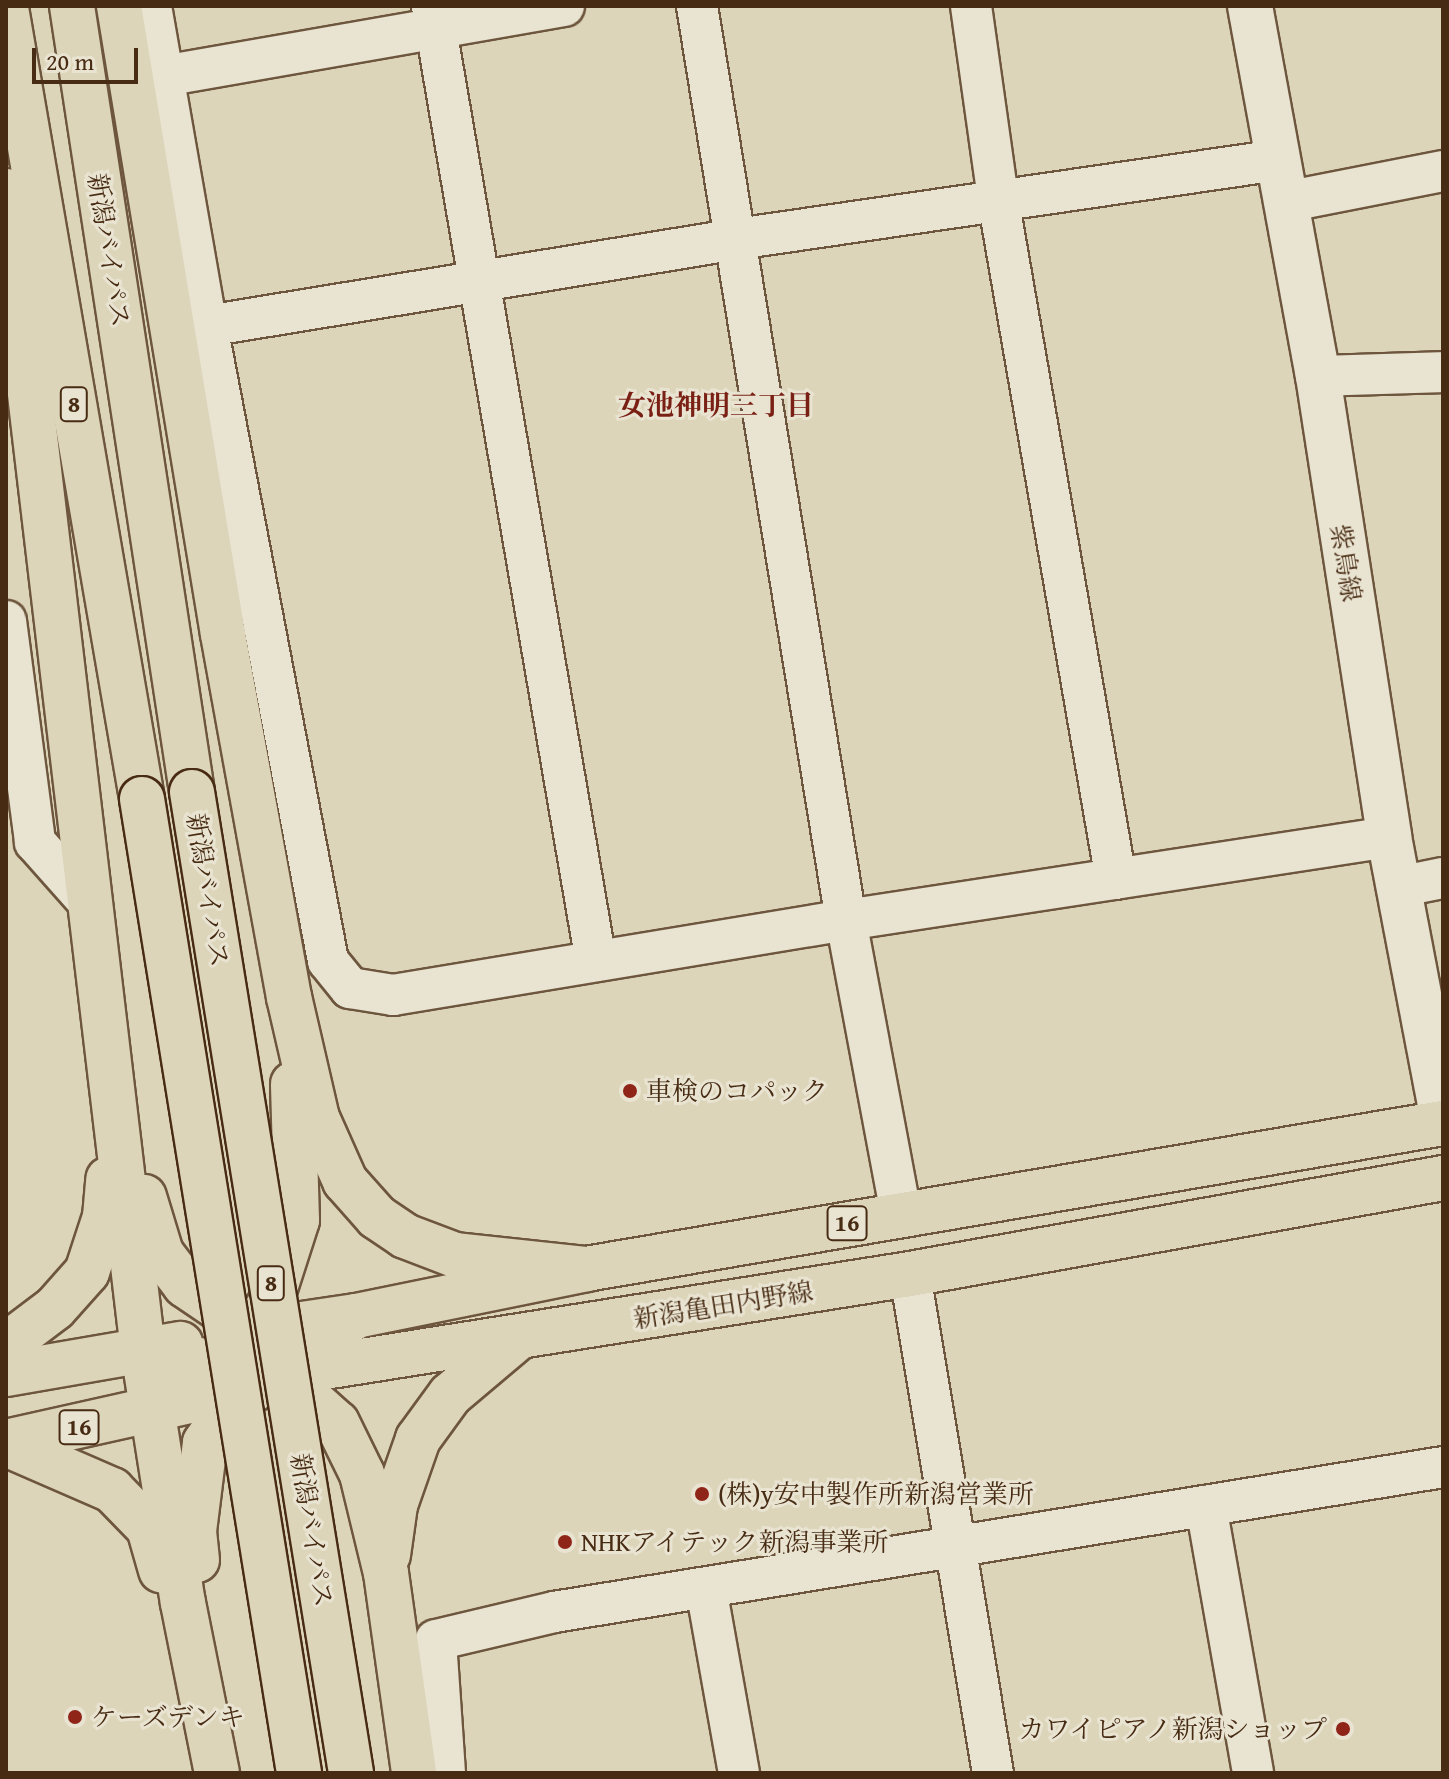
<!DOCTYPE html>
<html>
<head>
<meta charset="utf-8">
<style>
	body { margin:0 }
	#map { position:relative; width:1449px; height:1779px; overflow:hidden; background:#ddd5ba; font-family:"Gentium Book Plus","Noto Serif JP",serif }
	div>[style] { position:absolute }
	.roads { filter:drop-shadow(2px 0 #6d563d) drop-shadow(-2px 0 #6d563d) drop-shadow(0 2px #6d563d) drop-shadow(0 -2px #6d563d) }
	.street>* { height:40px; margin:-20px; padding:0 20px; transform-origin:20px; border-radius:20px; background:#e9e4d2 }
	.secondary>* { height:44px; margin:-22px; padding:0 22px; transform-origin:22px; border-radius:22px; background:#e9e4d2 }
	.primary>* { height:44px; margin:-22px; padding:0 22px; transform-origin:22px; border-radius:22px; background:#ddd5ba }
	.highway>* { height:44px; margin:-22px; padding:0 22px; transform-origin:22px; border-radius:22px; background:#ddd5ba }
	.bridges { filter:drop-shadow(2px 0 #482b13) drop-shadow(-2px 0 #482b13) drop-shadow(0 2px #482b13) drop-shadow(0 -2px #482b13) }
	.highway-bridge>* { height:44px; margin:-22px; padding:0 22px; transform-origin:22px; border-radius:22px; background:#ddd5ba }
	.dots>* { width:22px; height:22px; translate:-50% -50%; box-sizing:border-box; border:4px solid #e9e4d2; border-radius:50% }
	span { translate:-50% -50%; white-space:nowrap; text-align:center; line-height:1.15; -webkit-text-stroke:6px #e9e4d2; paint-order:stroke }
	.shield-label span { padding:2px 6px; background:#e9e4d2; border:2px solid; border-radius:6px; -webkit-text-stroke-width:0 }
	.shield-label { font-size:24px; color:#482b13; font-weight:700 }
	.street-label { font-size:26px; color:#482b13 }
	.poi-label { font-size:26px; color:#482b13 }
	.left { translate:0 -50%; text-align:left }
	.right { translate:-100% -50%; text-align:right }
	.neighbourhood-label { font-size:28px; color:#7a1f14; font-weight:700 }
	.frame { position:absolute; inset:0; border:8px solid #482b13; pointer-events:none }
	.scale { position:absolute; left:32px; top:48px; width:106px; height:36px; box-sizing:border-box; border:4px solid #482b13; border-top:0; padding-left:10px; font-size:24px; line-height:28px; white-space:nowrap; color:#482b13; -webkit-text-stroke:6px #e9e4d2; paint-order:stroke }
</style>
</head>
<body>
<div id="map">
	<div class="roads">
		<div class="street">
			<div style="left:151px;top:6px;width:325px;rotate:80.1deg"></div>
			<div style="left:207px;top:326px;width:646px;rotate:79.21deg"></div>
			<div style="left:328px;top:961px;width:35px;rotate:51deg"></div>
			<div style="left:350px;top:988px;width:44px;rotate:9.2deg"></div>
			<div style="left:393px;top:995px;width:459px;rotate:-9.4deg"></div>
			<div style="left:846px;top:920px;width:549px;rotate:-8.69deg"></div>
			<div style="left:432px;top:6px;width:969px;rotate:80.26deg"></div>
			<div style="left:697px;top:6px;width:926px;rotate:80.74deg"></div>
			<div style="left:846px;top:920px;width:299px;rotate:79.4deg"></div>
			<div style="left:971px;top:6px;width:195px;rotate:82deg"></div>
			<div style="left:998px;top:199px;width:690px;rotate:80.16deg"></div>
			<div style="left:163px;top:76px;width:407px;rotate:-9.9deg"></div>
			<div style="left:1285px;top:202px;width:161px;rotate:-11.1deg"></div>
			<div style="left:207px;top:326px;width:537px;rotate:-9.32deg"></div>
			<div style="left:737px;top:239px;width:547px;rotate:-8.31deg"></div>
			<div style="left:1318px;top:376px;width:125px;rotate:-1.8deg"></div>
			<div style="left:6px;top:621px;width:223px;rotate:82.5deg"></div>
			<div style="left:35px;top:842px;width:83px;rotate:48.4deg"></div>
			<div style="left:1398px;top:887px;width:46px;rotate:-11.3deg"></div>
			<div style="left:910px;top:1274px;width:506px;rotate:80.56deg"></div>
			<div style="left:1206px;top:1506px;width:271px;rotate:80deg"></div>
			<div style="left:706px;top:1588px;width:188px;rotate:79.9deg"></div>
			<div style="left:445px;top:1773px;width:133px;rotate:-93.9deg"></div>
			<div style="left:436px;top:1640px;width:121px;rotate:-13.3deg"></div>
			<div style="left:554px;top:1612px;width:901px;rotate:-9.26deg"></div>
		</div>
		<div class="secondary">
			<div style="left:1250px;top:6px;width:376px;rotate:79.6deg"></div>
			<div style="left:1318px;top:376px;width:466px;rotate:81.2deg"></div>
			<div style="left:1389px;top:837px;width:287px;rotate:79.2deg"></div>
		</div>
		<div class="primary">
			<div style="left:248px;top:1332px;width:109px;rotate:-8.4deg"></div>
			<div style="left:356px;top:1316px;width:235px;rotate:-11.5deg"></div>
			<div style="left:586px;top:1269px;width:869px;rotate:-9.67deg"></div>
			<div style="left:318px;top:1368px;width:599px;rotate:-9.02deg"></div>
			<div style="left:910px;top:1274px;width:542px;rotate:-10.21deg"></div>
			<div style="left:6px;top:1374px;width:177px;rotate:-9.8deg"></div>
			<div style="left:6px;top:1442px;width:188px;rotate:-12.6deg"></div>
		</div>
		<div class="highway">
			<div style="left:72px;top:6px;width:795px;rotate:81.32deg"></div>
			<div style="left:119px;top:6px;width:637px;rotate:80.6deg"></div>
			<div style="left:223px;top:634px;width:369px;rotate:79.7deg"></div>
			<div style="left:289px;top:997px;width:124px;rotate:77deg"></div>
			<div style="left:317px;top:1118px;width:69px;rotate:66deg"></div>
			<div style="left:345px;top:1181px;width:48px;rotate:48.4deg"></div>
			<div style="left:377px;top:1217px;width:34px;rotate:34deg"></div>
			<div style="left:405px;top:1236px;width:53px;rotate:20.8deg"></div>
			<div style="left:455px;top:1255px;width:132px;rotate:6.1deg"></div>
			<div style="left:6px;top:8px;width:803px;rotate:80.24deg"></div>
			<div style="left:6px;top:191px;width:1168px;rotate:83.26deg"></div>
			<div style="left:143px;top:1351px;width:255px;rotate:81deg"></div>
			<div style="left:183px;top:1603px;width:173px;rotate:78.7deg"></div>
			<div style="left:144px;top:1197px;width:59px;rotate:73.1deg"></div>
			<div style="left:161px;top:1253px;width:40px;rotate:53deg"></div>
			<div style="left:185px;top:1285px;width:82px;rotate:34.1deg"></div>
			<div style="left:253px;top:1331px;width:107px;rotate:16.2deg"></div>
			<div style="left:6px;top:1345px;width:61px;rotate:-37.1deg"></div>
			<div style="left:55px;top:1308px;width:48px;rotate:-48.4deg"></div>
			<div style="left:87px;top:1272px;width:58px;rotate:-71.9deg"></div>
			<div style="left:105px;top:1217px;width:38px;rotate:-85deg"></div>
			<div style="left:143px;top:1351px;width:82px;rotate:9.1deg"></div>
			<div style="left:224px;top:1364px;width:45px;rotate:19.7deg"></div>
			<div style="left:266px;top:1379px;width:48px;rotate:24.4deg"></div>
			<div style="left:310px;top:1399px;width:36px;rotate:42deg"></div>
			<div style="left:337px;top:1423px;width:57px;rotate:63.9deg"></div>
			<div style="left:362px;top:1474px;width:102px;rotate:76.4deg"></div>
			<div style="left:386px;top:1573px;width:202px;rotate:82deg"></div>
			<div style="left:152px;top:1411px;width:86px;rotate:-33.1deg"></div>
			<div style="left:224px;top:1364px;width:44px;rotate:-48.7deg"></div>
			<div style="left:253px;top:1331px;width:32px;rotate:-58deg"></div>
			<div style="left:270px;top:1304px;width:88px;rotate:-72.2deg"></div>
			<div style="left:297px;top:1220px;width:136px;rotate:-91.7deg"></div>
			<div style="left:6px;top:1444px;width:116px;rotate:23.5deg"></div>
			<div style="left:112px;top:1490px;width:53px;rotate:45.8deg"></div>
			<div style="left:149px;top:1528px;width:44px;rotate:74.1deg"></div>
			<div style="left:388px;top:1555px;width:50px;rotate:-82deg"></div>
			<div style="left:395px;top:1505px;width:70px;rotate:-70.8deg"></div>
			<div style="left:418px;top:1439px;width:54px;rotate:-54deg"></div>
			<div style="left:450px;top:1395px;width:85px;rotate:-40.2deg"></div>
			<div style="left:197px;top:1560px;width:29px;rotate:-96deg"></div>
			<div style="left:194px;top:1531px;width:89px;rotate:-82.9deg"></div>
			<div style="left:205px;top:1443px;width:43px;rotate:-56.3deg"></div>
			<div style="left:229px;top:1407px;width:156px;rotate:-35.6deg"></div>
		</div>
	</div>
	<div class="bridges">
		<div class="highway-bridge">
			<div style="left:192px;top:792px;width:994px;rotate:80.79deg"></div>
			<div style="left:142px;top:799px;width:987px;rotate:80.84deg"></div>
		</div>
	</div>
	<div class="dots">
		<div style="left:630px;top:1091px;background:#8f2418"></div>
		<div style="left:702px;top:1494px;background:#8f2418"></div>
		<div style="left:565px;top:1542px;background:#8f2418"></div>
		<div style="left:75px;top:1717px;background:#8f2418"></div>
		<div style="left:1343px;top:1729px;background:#8f2418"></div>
	</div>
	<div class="shield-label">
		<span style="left:74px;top:404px">8</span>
		<span style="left:847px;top:1223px">16</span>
		<span style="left:271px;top:1283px">8</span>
		<span style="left:79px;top:1427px">16</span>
	</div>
	<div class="street-label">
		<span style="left:109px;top:250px;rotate:81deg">新潟バイパス</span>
		<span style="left:1346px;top:563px;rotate:81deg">紫鳥線</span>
		<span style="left:208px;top:890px;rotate:81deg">新潟バイパス</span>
		<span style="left:723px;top:1305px;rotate:-9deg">新潟亀田内野線</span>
		<span style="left:312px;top:1530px;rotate:81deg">新潟バイパス</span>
	</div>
	<div class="poi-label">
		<span class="left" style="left:646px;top:1091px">車検のコパック</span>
		<span class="left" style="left:718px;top:1494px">(株)y安中製作所新潟営業所</span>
		<span class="left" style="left:581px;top:1542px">NHKアイテック新潟事業所</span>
		<span class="left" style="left:91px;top:1717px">ケーズデンキ</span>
		<span class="right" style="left:1327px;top:1729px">カワイピアノ新潟ショップ</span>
	</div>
	<div class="neighbourhood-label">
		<span style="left:716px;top:405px">女池神明三丁目</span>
	</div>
	<div class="frame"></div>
	<div class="scale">20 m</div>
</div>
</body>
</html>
